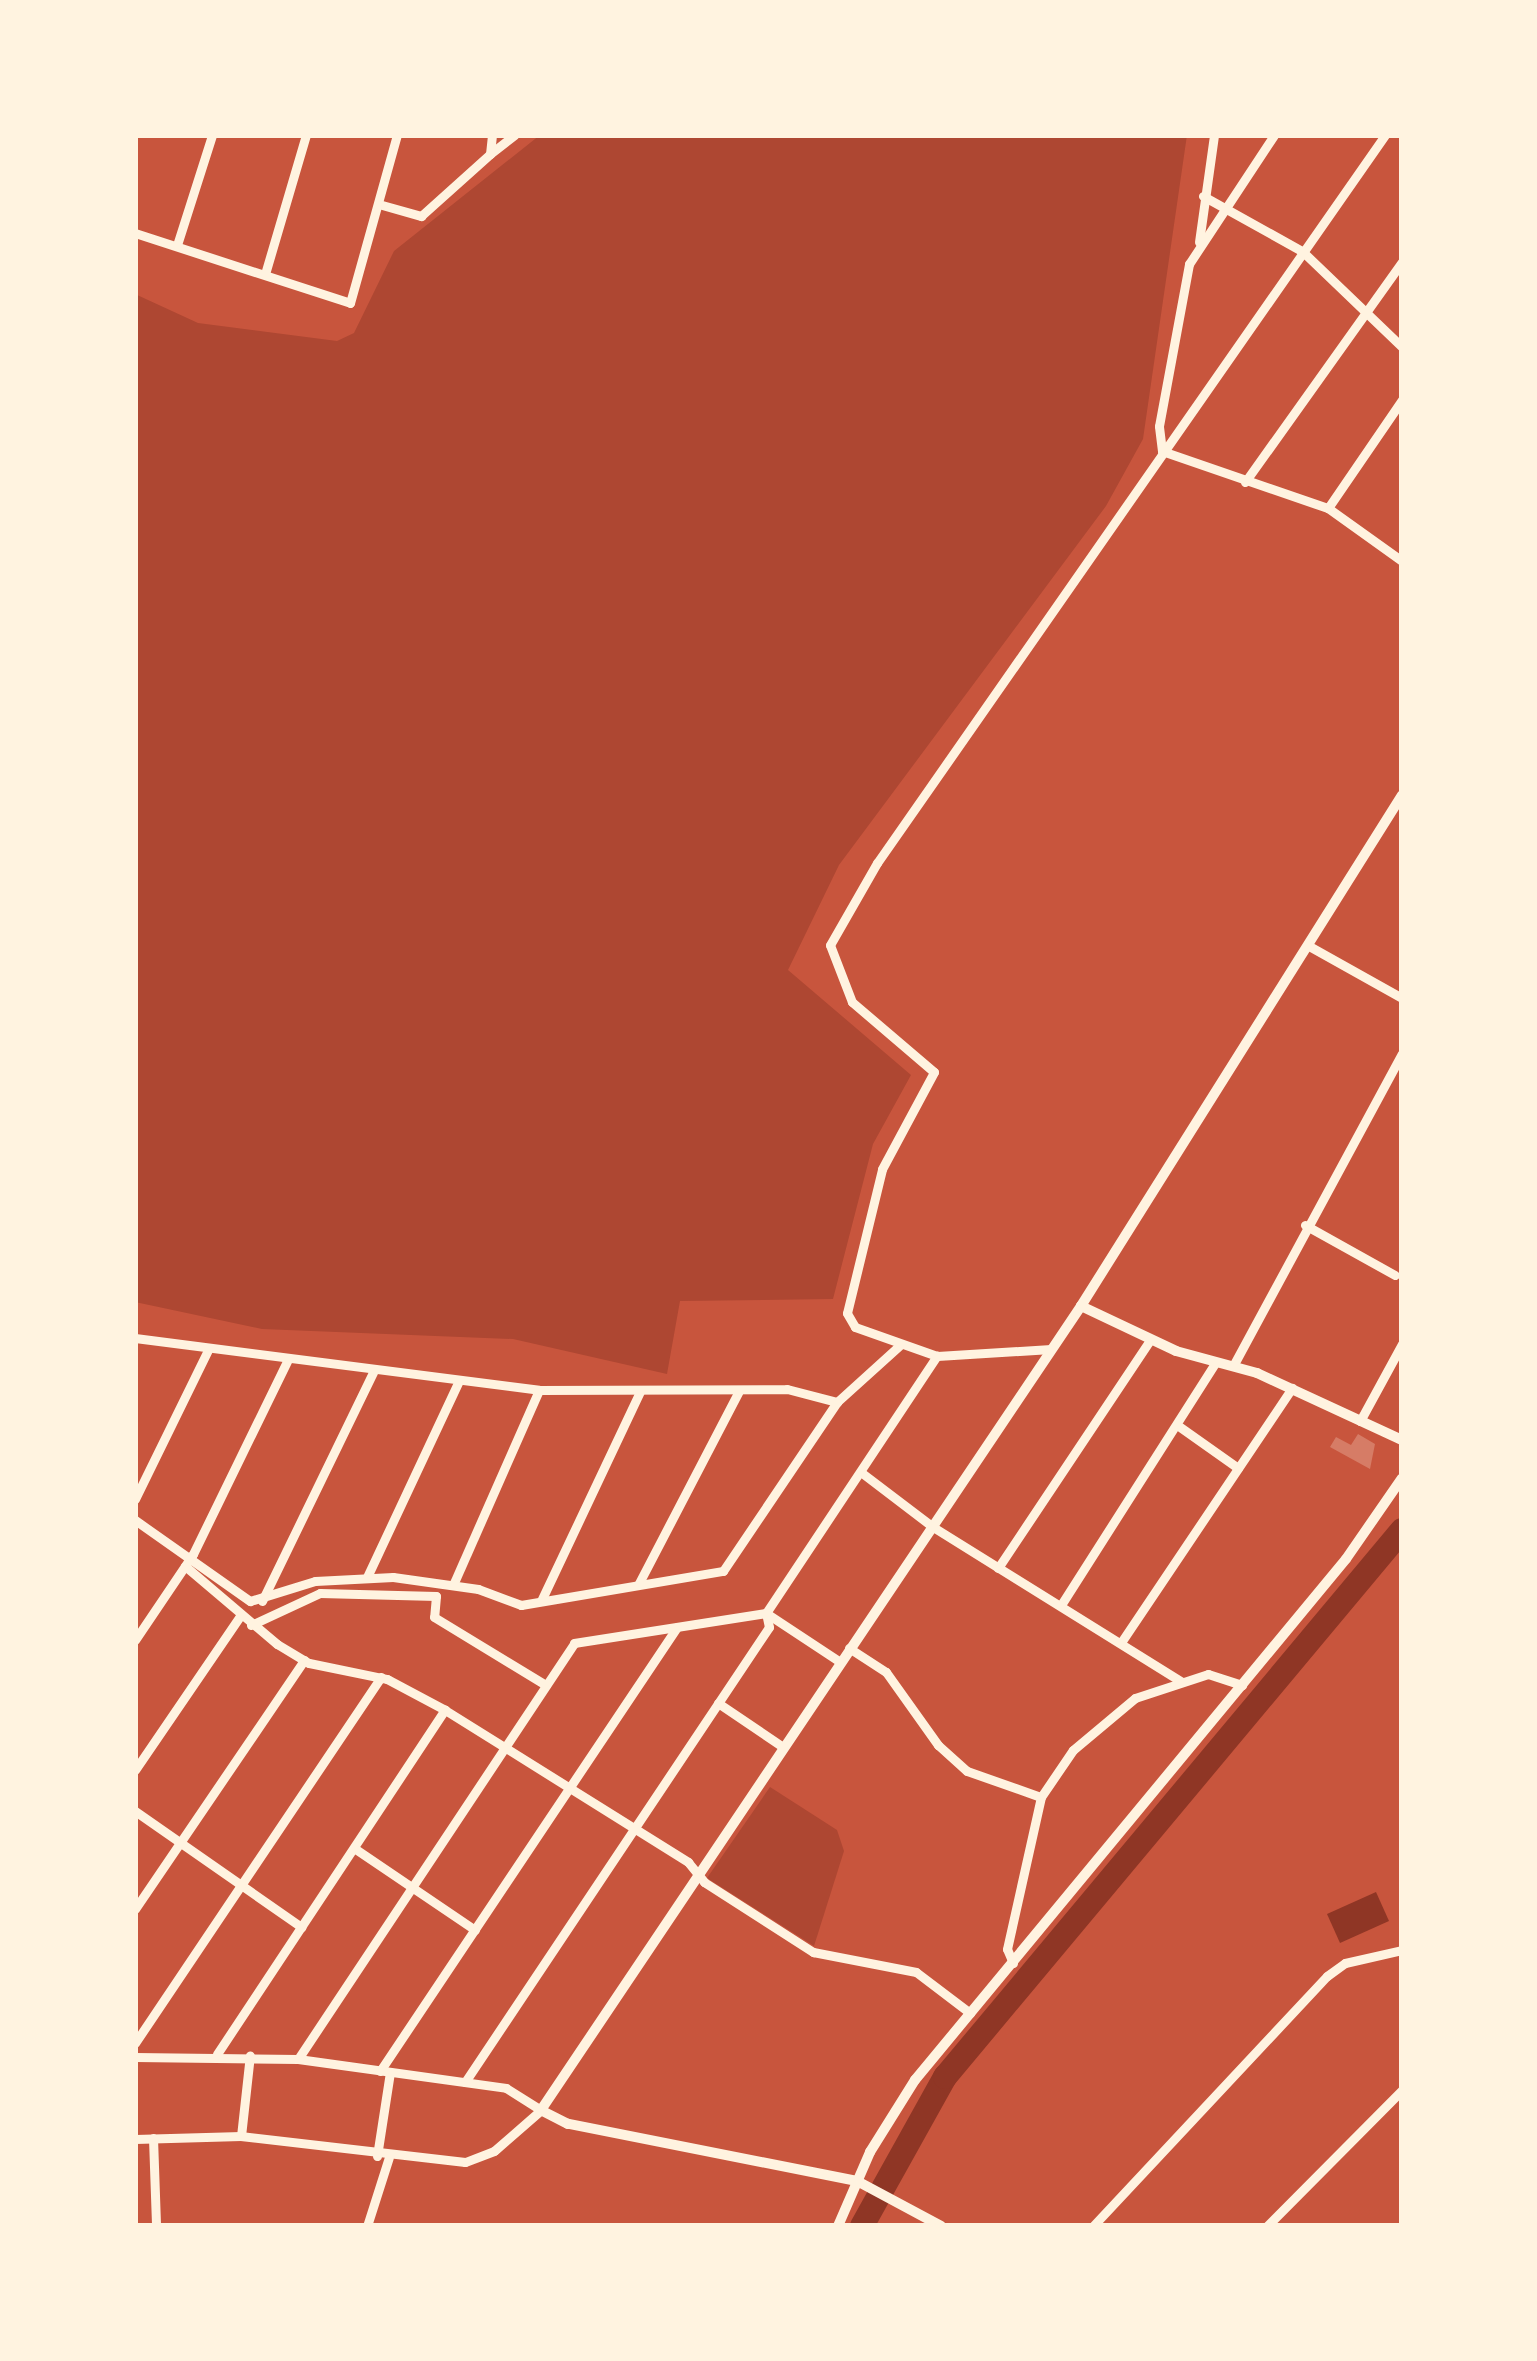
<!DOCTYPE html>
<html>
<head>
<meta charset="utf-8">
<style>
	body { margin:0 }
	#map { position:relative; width:1537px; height:2361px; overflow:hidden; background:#c8553d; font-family:"Golos Text",sans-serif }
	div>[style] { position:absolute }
	.green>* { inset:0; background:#ae4732 }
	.water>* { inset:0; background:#8f3625 }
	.river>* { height:24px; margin:-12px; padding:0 12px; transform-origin:12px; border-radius:12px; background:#8f3625 }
	.building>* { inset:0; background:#d67c66 }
	.minor>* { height:9px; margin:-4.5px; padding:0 4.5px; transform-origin:4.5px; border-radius:4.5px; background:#fff3e0 }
	.tertiary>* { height:10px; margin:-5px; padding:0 5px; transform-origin:5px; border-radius:5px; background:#fff3e0 }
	span { translate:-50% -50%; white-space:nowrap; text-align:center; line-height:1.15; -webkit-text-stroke:12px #fff3e0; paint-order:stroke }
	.frame { position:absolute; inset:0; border:138px solid #fff3e0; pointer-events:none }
</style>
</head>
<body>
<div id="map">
	<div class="green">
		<div style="clip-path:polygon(540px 135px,1187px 135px,1143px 439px,1106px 506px,839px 865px,788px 970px,911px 1075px,873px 1144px,833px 1299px,680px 1301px,667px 1374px,513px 1339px,262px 1329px,135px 1302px,135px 294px,198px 323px,337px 341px,354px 333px,394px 251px)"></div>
		<div style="clip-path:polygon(770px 1787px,837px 1830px,844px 1851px,814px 1946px,707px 1878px)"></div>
	</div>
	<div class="water">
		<div style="clip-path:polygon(1376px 1892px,1389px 1921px,1340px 1943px,1327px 1914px)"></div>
	</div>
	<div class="river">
		<div style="left:862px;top:2226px;width:171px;rotate:-60.9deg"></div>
		<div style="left:945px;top:2077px;width:713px;rotate:-50.12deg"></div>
	</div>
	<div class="building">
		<div style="clip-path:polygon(1358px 1434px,1375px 1444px,1370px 1469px,1330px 1447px,1336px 1437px,1351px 1445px)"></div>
	</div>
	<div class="minor">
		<div style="left:490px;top:154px;width:31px;rotate:-38deg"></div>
		<div style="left:1203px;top:196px;width:113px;rotate:29.1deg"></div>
		<div style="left:1302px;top:251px;width:139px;rotate:43.8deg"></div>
		<div style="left:382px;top:205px;width:41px;rotate:15.8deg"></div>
		<div style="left:421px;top:216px;width:93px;rotate:-41.9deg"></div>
		<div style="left:490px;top:154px;width:19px;rotate:-84deg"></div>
		<div style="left:135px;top:233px;width:226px;rotate:18deg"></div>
		<div style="left:350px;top:303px;width:174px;rotate:-74.4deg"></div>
		<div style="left:1199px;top:242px;width:108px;rotate:-82deg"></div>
		<div style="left:177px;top:245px;width:115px;rotate:-72.3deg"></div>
		<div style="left:265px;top:274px;width:145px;rotate:-73.6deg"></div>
		<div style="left:1162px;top:451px;width:25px;rotate:-97deg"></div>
		<div style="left:1159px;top:426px;width:165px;rotate:-79.5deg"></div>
		<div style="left:1189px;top:264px;width:154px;rotate:-56.6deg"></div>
		<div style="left:1162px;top:451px;width:176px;rotate:19deg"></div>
		<div style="left:1328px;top:508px;width:91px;rotate:35.6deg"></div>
		<div style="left:1245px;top:482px;width:270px;rotate:-54.5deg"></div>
		<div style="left:1328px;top:508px;width:131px;rotate:-55.6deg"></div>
		<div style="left:1309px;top:946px;width:107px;rotate:29.2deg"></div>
		<div style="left:1305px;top:1225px;width:103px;rotate:29.1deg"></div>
		<div style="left:135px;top:1338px;width:407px;rotate:7.3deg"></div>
		<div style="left:539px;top:1390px;width:248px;rotate:-0.2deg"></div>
		<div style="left:787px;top:1389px;width:52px;rotate:14.6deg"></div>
		<div style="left:1051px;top:1349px;width:114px;rotate:176.5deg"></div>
		<div style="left:937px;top:1356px;width:87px;rotate:-160.5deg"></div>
		<div style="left:855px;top:1327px;width:16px;rotate:-120deg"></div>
		<div style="left:847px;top:1313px;width:148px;rotate:-76.3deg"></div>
		<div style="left:882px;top:1169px;width:110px;rotate:-61.8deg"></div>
		<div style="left:934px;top:1072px;width:108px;rotate:-139.5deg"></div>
		<div style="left:852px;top:1002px;width:61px;rotate:-111.1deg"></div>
		<div style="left:830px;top:945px;width:95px;rotate:-60.2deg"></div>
		<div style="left:877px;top:863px;width:888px;rotate:-55.09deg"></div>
		<div style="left:1233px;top:1366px;width:355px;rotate:-61.6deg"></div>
		<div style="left:1360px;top:1421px;width:88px;rotate:-61.4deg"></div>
		<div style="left:1180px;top:1427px;width:71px;rotate:35.3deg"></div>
		<div style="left:862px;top:1473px;width:89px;rotate:37.3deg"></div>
		<div style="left:933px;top:1527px;width:293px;rotate:31.9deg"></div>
		<div style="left:135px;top:1499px;width:168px;rotate:-63.9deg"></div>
		<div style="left:135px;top:1520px;width:141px;rotate:35.2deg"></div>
		<div style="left:250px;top:1601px;width:68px;rotate:-17.1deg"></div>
		<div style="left:315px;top:1581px;width:78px;rotate:-2.9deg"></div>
		<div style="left:393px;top:1577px;width:86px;rotate:8deg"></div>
		<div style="left:478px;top:1589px;width:46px;rotate:20.4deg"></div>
		<div style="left:521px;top:1605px;width:205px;rotate:-9.6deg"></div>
		<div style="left:723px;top:1571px;width:204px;rotate:-56deg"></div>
		<div style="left:837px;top:1402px;width:84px;rotate:-42.1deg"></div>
		<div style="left:185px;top:1566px;width:121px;rotate:40.3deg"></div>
		<div style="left:277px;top:1644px;width:37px;rotate:31deg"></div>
		<div style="left:309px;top:1663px;width:80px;rotate:11.6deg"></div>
		<div style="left:387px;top:1679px;width:66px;rotate:28.1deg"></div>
		<div style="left:445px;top:1710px;width:287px;rotate:32deg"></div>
		<div style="left:688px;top:1862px;width:26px;rotate:51deg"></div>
		<div style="left:704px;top:1882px;width:130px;rotate:32.7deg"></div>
		<div style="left:813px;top:1952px;width:105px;rotate:11deg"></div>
		<div style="left:916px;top:1972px;width:68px;rotate:37.2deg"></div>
		<div style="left:998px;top:1568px;width:275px;rotate:-56.3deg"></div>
		<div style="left:367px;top:1577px;width:217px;rotate:-64.9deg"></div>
		<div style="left:639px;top:1583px;width:216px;rotate:-62.5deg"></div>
		<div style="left:453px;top:1585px;width:213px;rotate:-66.2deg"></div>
		<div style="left:262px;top:1601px;width:257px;rotate:-64.1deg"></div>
		<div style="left:541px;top:1601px;width:231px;rotate:-64.7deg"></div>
		<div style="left:1061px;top:1605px;width:285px;rotate:-57.5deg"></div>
		<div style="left:251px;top:1625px;width:76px;rotate:-24.9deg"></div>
		<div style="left:320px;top:1593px;width:116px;rotate:1.5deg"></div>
		<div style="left:436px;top:1596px;width:21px;rotate:95deg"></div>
		<div style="left:434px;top:1617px;width:131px;rotate:31.3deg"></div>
		<div style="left:135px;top:1640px;width:104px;rotate:-56deg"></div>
		<div style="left:193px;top:1554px;width:217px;rotate:-64deg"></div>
		<div style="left:1122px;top:1641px;width:305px;rotate:-56.1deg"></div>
		<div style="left:849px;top:1648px;width:44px;rotate:33deg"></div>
		<div style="left:886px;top:1672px;width:90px;rotate:54.5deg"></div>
		<div style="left:938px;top:1745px;width:39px;rotate:42deg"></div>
		<div style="left:967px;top:1771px;width:78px;rotate:19.4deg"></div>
		<div style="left:718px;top:1703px;width:78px;rotate:34.1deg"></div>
		<div style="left:135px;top:1770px;width:186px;rotate:-55.7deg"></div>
		<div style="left:135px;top:1811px;width:203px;rotate:34.9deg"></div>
		<div style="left:354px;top:1848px;width:146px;rotate:34.1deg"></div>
		<div style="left:135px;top:1909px;width:301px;rotate:-55.8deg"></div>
		<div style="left:1013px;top:1963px;width:15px;rotate:-113deg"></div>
		<div style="left:1007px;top:1949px;width:156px;rotate:-77.4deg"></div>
		<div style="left:1041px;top:1797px;width:57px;rotate:-55.8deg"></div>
		<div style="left:1073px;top:1750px;width:81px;rotate:-40deg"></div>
		<div style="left:1135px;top:1698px;width:77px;rotate:-18.2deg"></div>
		<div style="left:1208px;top:1674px;width:36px;rotate:18deg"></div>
		<div style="left:135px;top:2043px;width:441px;rotate:-56.1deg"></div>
		<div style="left:217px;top:2054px;width:413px;rotate:-56.5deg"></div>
		<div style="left:135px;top:2057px;width:163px;rotate:0.7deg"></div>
		<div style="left:298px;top:2059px;width:210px;rotate:7.9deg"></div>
		<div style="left:506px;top:2088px;width:41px;rotate:32.2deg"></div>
		<div style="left:541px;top:2110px;width:62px;rotate:138.9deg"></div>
		<div style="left:494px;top:2151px;width:31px;rotate:159deg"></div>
		<div style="left:465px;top:2162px;width:226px;rotate:-173.4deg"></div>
		<div style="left:241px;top:2136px;width:106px;rotate:178.4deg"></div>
		<div style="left:298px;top:2059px;width:499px;rotate:-56.4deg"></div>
		<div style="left:574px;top:1643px;width:194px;rotate:-8.9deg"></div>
		<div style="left:766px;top:1613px;width:89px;rotate:33.5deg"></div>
		<div style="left:380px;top:2071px;width:534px;rotate:-56.22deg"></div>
		<div style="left:465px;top:2082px;width:547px;rotate:-56.25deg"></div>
		<div style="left:769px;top:1627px;width:14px;rotate:-102deg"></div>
		<div style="left:766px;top:1613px;width:309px;rotate:-56.4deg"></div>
		<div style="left:241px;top:2136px;width:81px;rotate:-83.7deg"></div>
		<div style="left:153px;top:2138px;width:88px;rotate:88deg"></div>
		<div style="left:377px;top:2156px;width:85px;rotate:-81.2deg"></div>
		<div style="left:367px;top:2226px;width:72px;rotate:-72.3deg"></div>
		<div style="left:1093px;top:2226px;width:342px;rotate:-46.9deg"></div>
		<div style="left:1327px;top:1976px;width:22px;rotate:-36deg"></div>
		<div style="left:1345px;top:1963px;width:58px;rotate:-12.8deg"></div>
		<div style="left:1267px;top:2226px;width:192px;rotate:-45.2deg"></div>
	</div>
	<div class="tertiary">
		<div style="left:1081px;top:1306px;width:105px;rotate:25.3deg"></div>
		<div style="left:1176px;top:1351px;width:84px;rotate:15.2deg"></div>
		<div style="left:1257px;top:1373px;width:160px;rotate:24.8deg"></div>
		<div style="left:838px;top:2226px;width:81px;rotate:-66.6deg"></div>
		<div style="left:870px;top:2152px;width:85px;rotate:-58deg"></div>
		<div style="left:915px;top:2080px;width:676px;rotate:-50.4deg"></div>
		<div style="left:1346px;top:1559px;width:98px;rotate:-55.3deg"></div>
		<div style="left:941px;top:2226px;width:95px;rotate:-151.8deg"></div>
		<div style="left:857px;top:2181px;width:295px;rotate:-168.8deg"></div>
		<div style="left:568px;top:2124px;width:30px;rotate:-153deg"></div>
		<div style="left:541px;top:2110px;width:969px;rotate:-56.11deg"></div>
		<div style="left:1081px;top:1306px;width:603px;rotate:-57.86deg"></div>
	</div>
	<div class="frame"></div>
</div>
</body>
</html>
